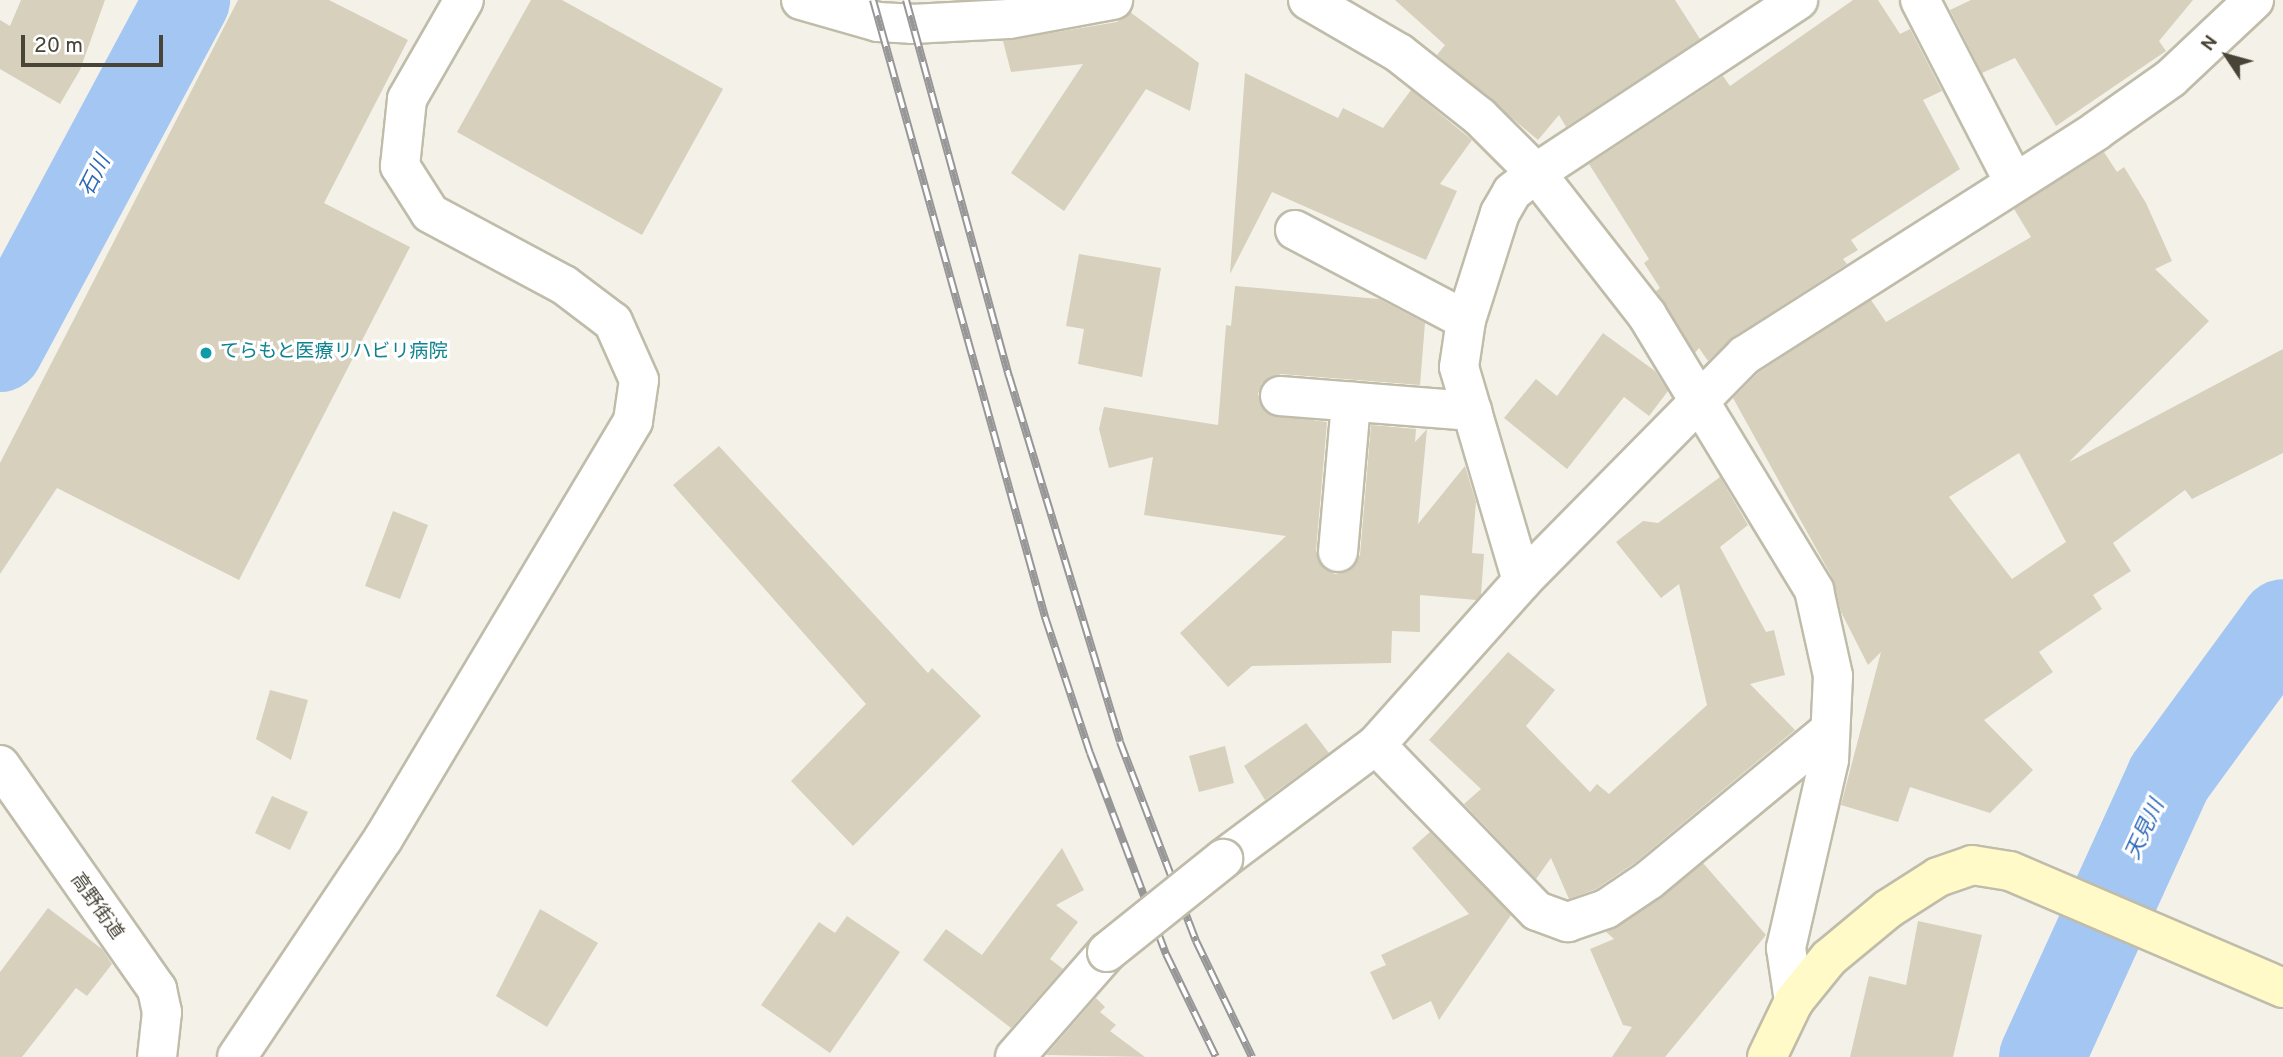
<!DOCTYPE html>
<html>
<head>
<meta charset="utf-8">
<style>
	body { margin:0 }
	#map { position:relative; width:2283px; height:1057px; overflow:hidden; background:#f4f2e8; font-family:Overpass,"Noto Sans JP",sans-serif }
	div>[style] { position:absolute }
	.river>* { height:86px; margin:-43px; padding:0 43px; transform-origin:43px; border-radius:43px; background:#a4c6f2 }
	.building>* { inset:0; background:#d6d0bd }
	.roads { filter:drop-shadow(2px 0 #c0bcaa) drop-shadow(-2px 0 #c0bcaa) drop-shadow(0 2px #c0bcaa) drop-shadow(0 -2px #c0bcaa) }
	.street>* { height:38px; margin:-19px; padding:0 19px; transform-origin:19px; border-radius:19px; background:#fff }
	.secondary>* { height:38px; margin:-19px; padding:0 19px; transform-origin:19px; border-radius:19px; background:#fffac8 }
	.rail>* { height:8px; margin-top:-4px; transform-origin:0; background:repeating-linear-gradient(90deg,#fff 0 16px,#979797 0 32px); box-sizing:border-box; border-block:2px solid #979797 }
	.bridges { filter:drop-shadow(2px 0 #c0bcaa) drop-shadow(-2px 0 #c0bcaa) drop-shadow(0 2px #c0bcaa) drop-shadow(0 -2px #c0bcaa) }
	.street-bridge>* { height:38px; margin:-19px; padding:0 19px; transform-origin:19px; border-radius:19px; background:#fff }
	.dots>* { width:19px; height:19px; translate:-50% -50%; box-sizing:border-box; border:4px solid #fff; border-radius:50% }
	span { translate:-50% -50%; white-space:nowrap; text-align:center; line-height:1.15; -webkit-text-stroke:6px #fff; paint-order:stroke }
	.culture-label { font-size:19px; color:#0d838f }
	.left { translate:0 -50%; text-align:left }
	.street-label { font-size:19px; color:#484437 }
	.water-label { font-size:21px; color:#2d68b6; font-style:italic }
	.north { position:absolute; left:2192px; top:21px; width:70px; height:70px; -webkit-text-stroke:5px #fff; paint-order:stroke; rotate:306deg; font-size:19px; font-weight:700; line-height:28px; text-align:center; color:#484437 }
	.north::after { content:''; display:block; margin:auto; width:24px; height:32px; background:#484437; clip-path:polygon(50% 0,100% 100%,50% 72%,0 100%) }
	.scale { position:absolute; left:21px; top:35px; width:142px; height:32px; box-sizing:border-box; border:4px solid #484437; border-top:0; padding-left:9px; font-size:21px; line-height:24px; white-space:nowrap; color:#484437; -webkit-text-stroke:5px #fff; paint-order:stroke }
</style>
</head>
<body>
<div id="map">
	<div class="river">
		<div style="left:0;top:349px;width:396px;rotate:-61.8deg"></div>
		<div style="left:2042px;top:1057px;width:307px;rotate:-65.5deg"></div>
		<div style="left:2169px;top:778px;width:193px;rotate:-53.8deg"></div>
	</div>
	<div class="building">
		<div style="clip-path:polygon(21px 0,105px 0,80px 70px,60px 104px,0 69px,0 20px,10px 26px)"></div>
		<div style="clip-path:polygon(238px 0,329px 0,408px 40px,324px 203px,410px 247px,239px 580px,57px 488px,0 574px,0 463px)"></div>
		<div style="clip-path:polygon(531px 0,562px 0,723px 89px,642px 235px,457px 132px)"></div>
		<div style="clip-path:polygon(1395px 0,1675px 0,1700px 39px,1566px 127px,1559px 115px,1538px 140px,1437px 55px,1445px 45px)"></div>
		<div style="clip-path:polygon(1853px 0,1878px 0,1900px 34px,1910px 29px,1942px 91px,1923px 100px,1960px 169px,1851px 240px,1858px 250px,1843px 259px,1847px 264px,1733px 337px,1708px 361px,1699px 348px,1695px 353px,1656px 291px,1660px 288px,1644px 263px,1649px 259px,1589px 164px,1723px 76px,1730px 86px)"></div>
		<div style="clip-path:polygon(1971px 0,2193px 0,2159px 41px,2166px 51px,2056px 126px,2015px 58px,1982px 73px,1950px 10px)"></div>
		<div style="clip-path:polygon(1130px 12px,1199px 63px,1190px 111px,1146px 89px,1064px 211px,1011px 173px,1083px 64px,1011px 72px,1003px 41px,1117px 22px)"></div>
		<div style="clip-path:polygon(1245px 73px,1338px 118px,1343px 108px,1383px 128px,1411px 90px,1472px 140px,1440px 184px,1457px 191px,1426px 260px,1272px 192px,1230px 274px)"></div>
		<div style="clip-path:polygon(evenodd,2104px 152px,2117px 172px,2124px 167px,2146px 203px,2172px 261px,2155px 269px,2209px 321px,2069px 462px,2283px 349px,2283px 453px,2192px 499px,2185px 490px,2113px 543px,2131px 571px,2093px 595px,2102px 609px,2039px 652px,2053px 672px,1984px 720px,2033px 770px,1990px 813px,1910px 787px,1898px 822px,1841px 805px,1881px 652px,1868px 665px,1841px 612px,1833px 579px,1733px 398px,1759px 372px,1871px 300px,1886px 322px,2031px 237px,2014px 209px,2104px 152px,2019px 453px,2066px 542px,2012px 579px,1949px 497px,2019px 453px)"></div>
		<div style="clip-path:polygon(1079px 254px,1161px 268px,1142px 377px,1078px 364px,1084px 329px,1066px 326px)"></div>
		<div style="clip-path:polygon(1235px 286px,1379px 299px,1425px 323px,1420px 385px,1281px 374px,1262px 383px,1258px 394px,1268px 414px,1327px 422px,1316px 551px,1325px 569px,1335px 574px,1348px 571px,1360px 555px,1371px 425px,1416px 429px,1415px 442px,1427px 429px,1418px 524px,1465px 466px,1476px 502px,1472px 553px,1484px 554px,1481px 595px,1476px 600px,1420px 595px,1420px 632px,1392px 631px,1391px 663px,1252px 666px,1228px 687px,1180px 633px,1286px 536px,1144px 515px,1153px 457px,1109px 468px,1099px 429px,1104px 407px,1218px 425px,1226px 325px,1231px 326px)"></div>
		<div style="clip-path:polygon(1603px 333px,1655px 371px,1668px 391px,1649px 416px,1624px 397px,1567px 469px,1504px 418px,1536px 379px,1557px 396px)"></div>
		<div style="clip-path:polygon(719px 446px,928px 673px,932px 668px,981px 716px,853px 846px,791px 781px,866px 704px,673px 485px)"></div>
		<div style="clip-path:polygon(1720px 477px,1748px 525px,1720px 547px,1766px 632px,1774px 630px,1785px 675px,1750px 684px,1795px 730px,1636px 862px,1596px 889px,1569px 899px,1551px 858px,1536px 879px,1464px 804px,1481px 789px,1429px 740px,1508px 652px,1555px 690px,1526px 726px,1590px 792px,1597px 784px,1609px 794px,1707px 705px,1679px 584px,1661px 598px,1616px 542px,1643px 521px,1658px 523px)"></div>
		<div style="clip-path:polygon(393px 511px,428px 525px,400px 599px,365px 586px)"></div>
		<div style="clip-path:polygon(270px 690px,308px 700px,291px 760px,256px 739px)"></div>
		<div style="clip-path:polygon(1306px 723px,1329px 753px,1265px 800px,1244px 766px)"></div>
		<div style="clip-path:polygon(1225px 746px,1234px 783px,1199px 792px,1189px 756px)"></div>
		<div style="clip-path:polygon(272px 796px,308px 812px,290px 850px,255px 833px)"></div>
		<div style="clip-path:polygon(1430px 832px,1511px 915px,1439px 1020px,1431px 1001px,1393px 1020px,1370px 972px,1386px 965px,1381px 955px,1469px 914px,1412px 848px)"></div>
		<div style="clip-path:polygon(1062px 848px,1084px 890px,1056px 905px,1078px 922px,1050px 959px,1063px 969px,1011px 1028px,923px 960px,946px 929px,982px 955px)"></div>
		<div style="clip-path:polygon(1703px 863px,1766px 935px,1665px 1057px,1612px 1057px,1632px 1027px,1623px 1025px,1590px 949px,1614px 939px,1606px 932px)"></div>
		<div style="clip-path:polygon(48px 908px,102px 949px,112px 964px,87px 996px,76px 988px,22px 1057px,0 1057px,0 972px)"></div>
		<div style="clip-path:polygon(540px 909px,598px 943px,547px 1027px,496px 996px)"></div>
		<div style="clip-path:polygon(847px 916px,900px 952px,830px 1053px,761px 1005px,819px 922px,835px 933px)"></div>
		<div style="clip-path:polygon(1918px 921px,1982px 935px,1953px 1057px,1850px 1057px,1869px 976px,1906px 985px)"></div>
		<div style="clip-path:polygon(1096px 998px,1105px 1007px,1100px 1012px,1116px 1025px,1110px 1031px,1145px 1057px,1046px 1055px)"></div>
	</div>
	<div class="roads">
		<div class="street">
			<div style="left:801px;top:0;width:80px;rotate:15.9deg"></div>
			<div style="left:878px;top:22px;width:34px;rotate:3deg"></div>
			<div style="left:912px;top:24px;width:97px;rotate:-3deg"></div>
			<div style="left:1009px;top:19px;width:106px;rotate:-10.4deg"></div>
			<div style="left:1308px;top:0;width:105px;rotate:30.2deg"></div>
			<div style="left:1399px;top:53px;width:103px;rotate:38.3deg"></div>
			<div style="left:1480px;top:117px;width:79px;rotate:45deg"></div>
			<div style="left:1536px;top:173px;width:180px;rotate:52deg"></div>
			<div style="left:1647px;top:315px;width:322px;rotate:58.7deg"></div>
			<div style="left:1814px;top:590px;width:88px;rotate:77.5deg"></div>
			<div style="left:1833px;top:676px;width:84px;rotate:92.7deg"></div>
			<div style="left:1829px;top:760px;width:193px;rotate:102.9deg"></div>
			<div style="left:1786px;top:948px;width:54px;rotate:81.4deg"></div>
			<div style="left:1920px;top:0;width:203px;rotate:62.7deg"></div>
			<div style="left:1295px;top:230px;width:193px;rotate:27.8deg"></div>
			<div style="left:1280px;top:396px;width:193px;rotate:4.5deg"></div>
			<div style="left:1338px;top:552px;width:151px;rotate:-85deg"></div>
			<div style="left:1522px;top:581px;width:223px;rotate:-106.4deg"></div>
			<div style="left:1459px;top:367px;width:48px;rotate:-81.5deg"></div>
			<div style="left:1466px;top:320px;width:112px;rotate:-72.4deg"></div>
			<div style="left:1500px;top:213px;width:24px;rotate:-60deg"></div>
			<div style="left:1512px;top:192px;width:31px;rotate:-38deg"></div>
			<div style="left:1536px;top:173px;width:314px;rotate:-33.4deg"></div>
			<div style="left:1376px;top:745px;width:231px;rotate:45.9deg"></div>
			<div style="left:1537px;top:911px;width:33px;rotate:20deg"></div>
			<div style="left:1568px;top:922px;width:40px;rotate:-18.9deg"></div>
			<div style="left:1606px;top:909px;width:52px;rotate:-34deg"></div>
			<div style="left:1649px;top:880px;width:235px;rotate:-39.6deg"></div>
			<div style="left:0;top:765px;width:274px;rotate:55deg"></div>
			<div style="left:157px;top:989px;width:24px;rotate:78deg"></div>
			<div style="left:162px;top:1012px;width:45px;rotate:96.3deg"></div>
			<div style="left:1223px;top:859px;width:191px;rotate:-36.7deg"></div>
			<div style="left:1376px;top:745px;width:220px;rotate:-48.3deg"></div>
			<div style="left:1522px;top:581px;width:317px;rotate:-45.4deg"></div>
			<div style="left:1745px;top:355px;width:416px;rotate:-32.5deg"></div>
			<div style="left:2096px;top:131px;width:92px;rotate:-35.2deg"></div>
			<div style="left:2171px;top:78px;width:114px;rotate:-43.2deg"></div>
			<div style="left:237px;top:1057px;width:262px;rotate:-56.2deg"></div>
			<div style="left:383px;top:839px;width:487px;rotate:-59.1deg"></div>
			<div style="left:633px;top:421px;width:41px;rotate:-81.7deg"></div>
			<div style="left:639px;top:380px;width:64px;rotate:-114.1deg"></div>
			<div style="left:613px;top:322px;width:61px;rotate:-142.9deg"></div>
			<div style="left:564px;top:285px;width:152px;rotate:-151.8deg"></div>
			<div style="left:430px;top:213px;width:56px;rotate:-122.6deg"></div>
			<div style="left:400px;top:166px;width:67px;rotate:-84deg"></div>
			<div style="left:407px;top:99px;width:114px;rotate:-60.1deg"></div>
			<div style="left:1015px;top:1057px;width:140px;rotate:-48.8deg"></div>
		</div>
		<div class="secondary">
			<div style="left:1767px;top:1057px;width:62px;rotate:-64.3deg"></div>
			<div style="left:1794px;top:1001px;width:55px;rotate:-50.9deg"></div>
			<div style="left:1829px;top:958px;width:77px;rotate:-39.7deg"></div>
			<div style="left:1888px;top:909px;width:59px;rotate:-32.6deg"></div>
			<div style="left:1938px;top:877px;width:36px;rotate:-19deg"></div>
			<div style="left:1972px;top:865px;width:38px;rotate:9deg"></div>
			<div style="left:2010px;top:871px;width:297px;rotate:23.2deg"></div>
		</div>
	</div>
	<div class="rail">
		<div style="left:873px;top:0;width:641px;rotate:74.42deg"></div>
		<div style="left:1045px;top:617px;width:143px;rotate:71.7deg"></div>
		<div style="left:1090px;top:753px;width:215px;rotate:69.3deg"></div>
		<div style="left:1166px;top:954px;width:114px;rotate:64.1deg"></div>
		<div style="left:906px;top:0;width:390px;rotate:74.7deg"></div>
		<div style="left:1009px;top:376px;width:382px;rotate:73.1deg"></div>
		<div style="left:1120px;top:742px;width:213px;rotate:69.1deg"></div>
		<div style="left:1196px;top:941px;width:129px;rotate:64.2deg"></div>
	</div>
	<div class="bridges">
		<div class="street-bridge">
			<div style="left:1107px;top:952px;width:149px;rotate:-38.7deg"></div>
		</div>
	</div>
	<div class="dots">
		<div style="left:206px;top:353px;background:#0f9aa8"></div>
	</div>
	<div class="culture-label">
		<span class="left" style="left:220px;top:353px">てらもと医療リハビリ病院</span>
	</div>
	<div class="street-label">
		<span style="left:96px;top:907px;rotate:55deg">高野街道</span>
	</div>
	<div class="water-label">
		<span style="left:96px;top:176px;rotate:-63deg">石川</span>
		<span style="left:2146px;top:830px;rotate:-65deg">天見川</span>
	</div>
	<div class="north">N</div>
	<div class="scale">20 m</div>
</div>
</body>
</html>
